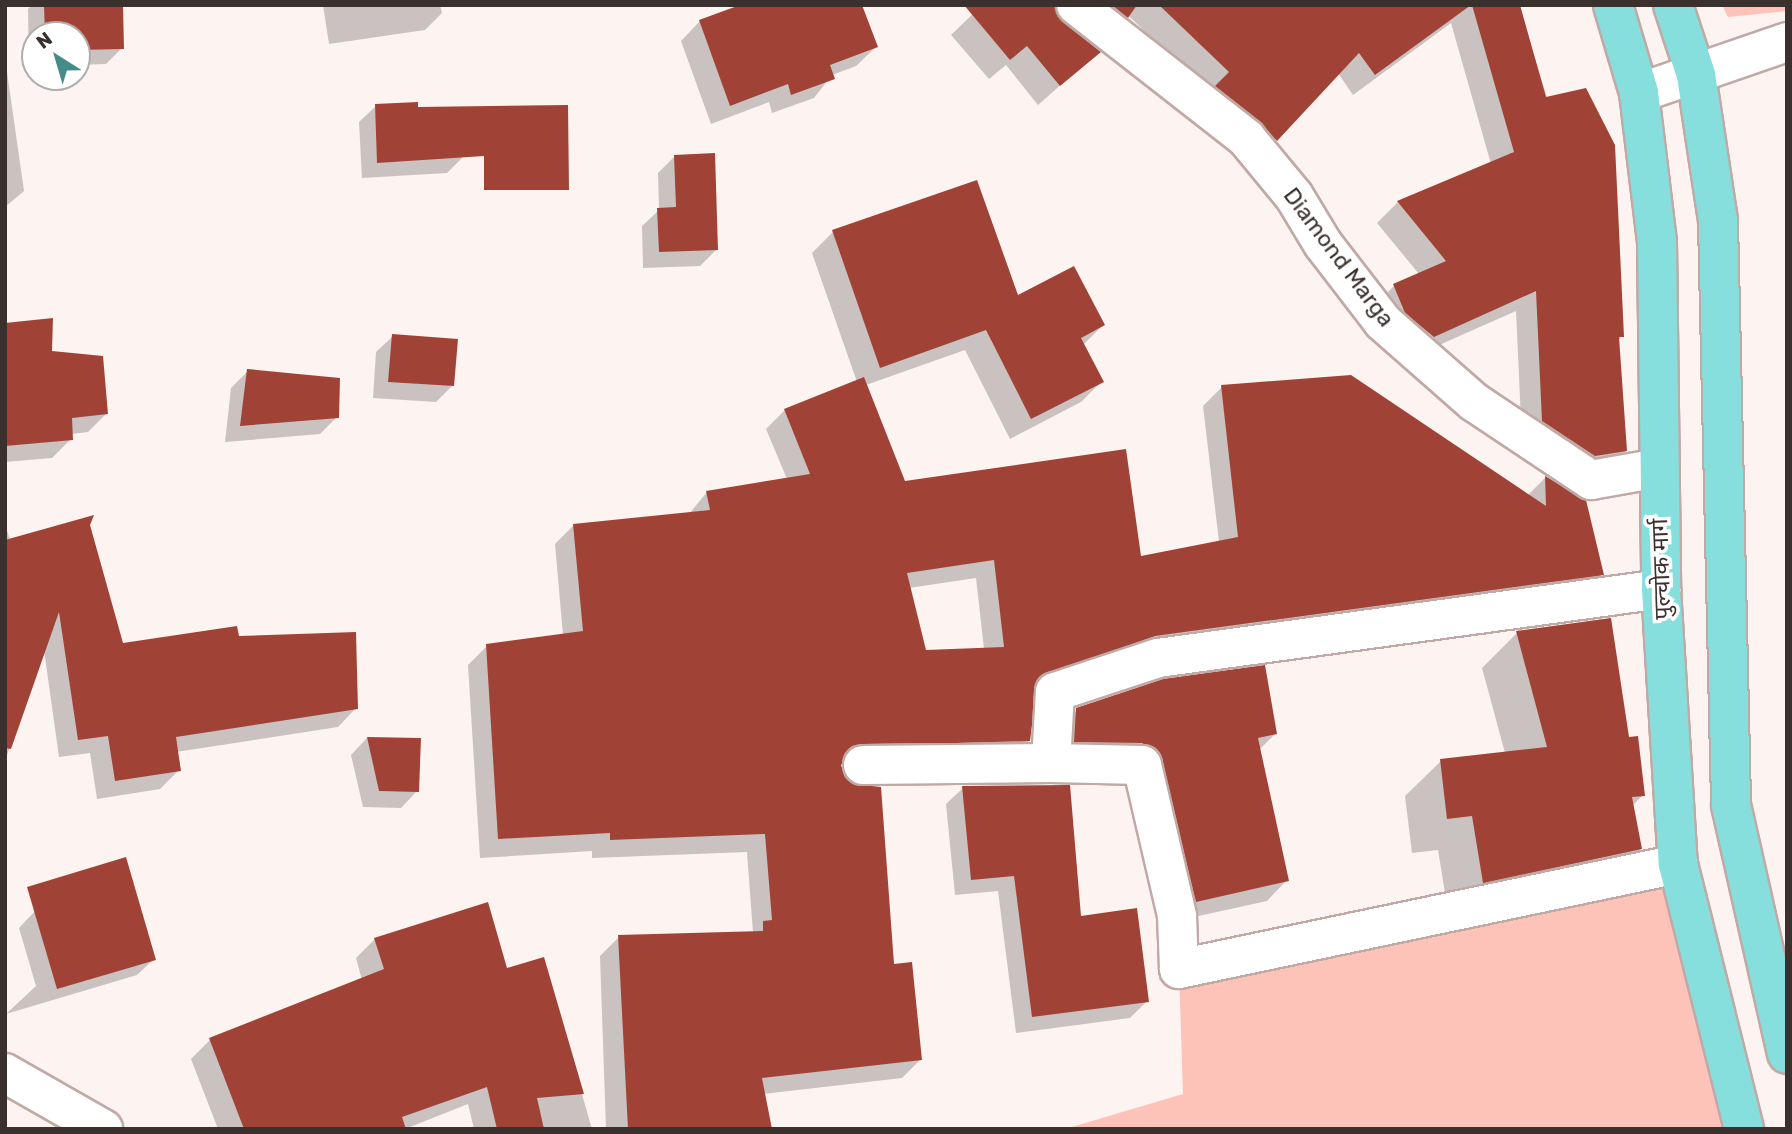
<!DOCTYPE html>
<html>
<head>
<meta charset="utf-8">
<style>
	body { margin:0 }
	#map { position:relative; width:1792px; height:1134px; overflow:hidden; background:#fdf3f1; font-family:Rubik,"Noto Sans Devanagari",sans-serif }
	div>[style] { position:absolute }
	.green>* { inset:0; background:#fdc2b8 }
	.shadow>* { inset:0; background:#0003 }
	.building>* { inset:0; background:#a04336 }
	.roads { filter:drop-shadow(2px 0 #c1a9a5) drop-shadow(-2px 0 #c1a9a5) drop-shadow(0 2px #c1a9a5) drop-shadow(0 -2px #c1a9a5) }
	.minor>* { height:38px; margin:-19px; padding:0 19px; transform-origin:19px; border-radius:19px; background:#fff }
	.tertiary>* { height:38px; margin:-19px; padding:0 19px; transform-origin:19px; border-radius:19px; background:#fff }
	.primary>* { height:38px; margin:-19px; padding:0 19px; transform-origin:19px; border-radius:19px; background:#87dfdd }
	span { translate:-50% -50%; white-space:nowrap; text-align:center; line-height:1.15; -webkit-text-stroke:7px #fff; paint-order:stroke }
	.street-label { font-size:23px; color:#3a312f }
	.frame { position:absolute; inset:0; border:7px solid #3a312f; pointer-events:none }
	.north { position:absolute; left:21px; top:21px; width:70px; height:70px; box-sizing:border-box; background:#fff; border:2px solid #b0adac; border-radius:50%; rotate:323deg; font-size:19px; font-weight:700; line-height:28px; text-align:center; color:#3a312f }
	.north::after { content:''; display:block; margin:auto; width:24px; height:32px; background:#448c89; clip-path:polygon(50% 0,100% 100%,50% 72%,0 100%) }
</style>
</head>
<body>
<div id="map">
	<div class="green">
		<div style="clip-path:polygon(1722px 5px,1787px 5px,1787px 11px,1728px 17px)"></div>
		<div style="clip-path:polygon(1678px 864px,1738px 1129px,1065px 1129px,1183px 1094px,1179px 969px)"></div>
	</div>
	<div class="shadow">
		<div style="clip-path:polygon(32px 5px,121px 5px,122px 48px,106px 64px,77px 65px,77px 35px,35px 35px,35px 66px,29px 66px,28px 9px)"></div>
		<div style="clip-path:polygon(323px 5px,440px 5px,442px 13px,425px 30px,329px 44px)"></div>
		<div style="clip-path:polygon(982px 5px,1518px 5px,1622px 336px,1618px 341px,1626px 451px,1605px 471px,1522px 442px,1516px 311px,1412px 357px,1373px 306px,1394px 286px,1419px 274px,1377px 223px,1398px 202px,1491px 164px,1451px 23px,1353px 95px,1338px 73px,1255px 160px,1209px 94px,1128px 15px,1106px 37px,1068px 8px,1053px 5px,1054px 15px,1098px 52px,1038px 105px,1006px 65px,989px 79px,951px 35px)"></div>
		<div style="clip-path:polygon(700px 21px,876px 47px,856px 66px,832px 75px,814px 98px,772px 113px,769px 102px,711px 124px,681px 41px)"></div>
		<div style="clip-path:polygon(5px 58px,24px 191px,5px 207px)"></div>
		<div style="clip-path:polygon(376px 106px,417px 109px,463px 157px,447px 173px,362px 178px,359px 122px)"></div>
		<div style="clip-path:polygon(675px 156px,717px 249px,700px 266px,643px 268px,642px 226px,659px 210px,658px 173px)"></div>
		<div style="clip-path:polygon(evenodd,833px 232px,1103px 325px,1083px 345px,1102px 381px,1081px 402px,1010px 439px,965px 350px,866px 385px,904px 483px,1140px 558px,1219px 542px,1203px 406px,1222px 387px,1528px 495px,1545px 478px,1602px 574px,1583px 593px,1035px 690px,1029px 741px,1010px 760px,839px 765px,921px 1059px,902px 1078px,763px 1094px,770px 1129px,606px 1129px,600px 956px,619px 937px,753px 933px,747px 852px,592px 858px,592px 851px,480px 858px,468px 665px,487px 646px,563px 635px,555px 544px,574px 525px,689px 514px,707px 492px,787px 479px,766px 429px,785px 410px,857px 382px,812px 253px,833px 232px,976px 578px,984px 649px,925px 652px,909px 588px,976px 578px)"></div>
		<div style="clip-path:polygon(5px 325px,50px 353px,106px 414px,88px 432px,71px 434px,71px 439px,52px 458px,5px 462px)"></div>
		<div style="clip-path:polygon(393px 336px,452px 386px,436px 402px,373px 398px,376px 352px)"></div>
		<div style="clip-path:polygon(248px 371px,337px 417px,320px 434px,225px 442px,231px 388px)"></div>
		<div style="clip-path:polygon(5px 524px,10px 540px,89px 525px,122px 645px,237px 638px,356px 708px,338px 727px,176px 752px,179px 770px,160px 789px,97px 799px,90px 753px,59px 757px,44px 650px,5px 761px)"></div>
		<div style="clip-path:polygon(1517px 633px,1627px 739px,1643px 795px,1632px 806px,1640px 849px,1604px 884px,1449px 917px,1438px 850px,1412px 853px,1405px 796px,1441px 761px,1505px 753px,1482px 668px)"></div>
		<div style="clip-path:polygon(1077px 710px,1276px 733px,1259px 750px,1287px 880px,1267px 901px,1176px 921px,1140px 772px,1055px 761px,1056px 730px)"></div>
		<div style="clip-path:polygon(367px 738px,417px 791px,401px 808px,363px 807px,351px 755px)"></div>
		<div style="clip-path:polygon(963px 788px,1080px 918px,1147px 1001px,1130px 1018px,1016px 1033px,998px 891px,955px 895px,946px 804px)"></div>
		<div style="clip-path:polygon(35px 911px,154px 959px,137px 975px,6px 1014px,36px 986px,19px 928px)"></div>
		<div style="clip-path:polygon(375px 939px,506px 970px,543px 959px,592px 1129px,474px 1129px,468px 1104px,405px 1129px,218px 1129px,191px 1059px,210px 1040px,362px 980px,356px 958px)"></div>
	</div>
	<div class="building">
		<div style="clip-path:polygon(44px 5px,123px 5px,124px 49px,77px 50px,77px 35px,45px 35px)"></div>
		<div style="clip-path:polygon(740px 5px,862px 5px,878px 47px,830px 65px,835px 79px,791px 95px,788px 84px,730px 106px,699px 20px)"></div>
		<div style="clip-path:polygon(964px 5px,1055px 5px,1063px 22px,1101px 52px,1060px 86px,1027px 46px,1010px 60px)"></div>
		<div style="clip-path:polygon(1112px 5px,1137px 5px,1128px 18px)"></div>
		<div style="clip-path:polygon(1159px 5px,1471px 5px,1375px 75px,1359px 53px,1277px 141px,1259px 121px,1215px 86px,1229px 72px)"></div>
		<div style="clip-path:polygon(1472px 5px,1520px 5px,1546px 97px,1586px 88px,1615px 145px,1624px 337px,1619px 337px,1627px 451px,1595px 456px,1542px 421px,1536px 291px,1434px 337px,1405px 313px,1393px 284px,1446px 261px,1397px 201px,1514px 152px)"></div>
		<div style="clip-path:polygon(418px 102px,418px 107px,568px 105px,569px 190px,484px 190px,484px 156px,377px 163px,375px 104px)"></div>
		<div style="clip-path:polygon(715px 153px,718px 250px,659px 252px,657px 208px,676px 207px,674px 155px)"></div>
		<div style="clip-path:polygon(977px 180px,1018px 295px,1074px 266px,1105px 325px,1081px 338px,1104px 382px,1031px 419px,986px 330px,880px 368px,832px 230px)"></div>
		<div style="clip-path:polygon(53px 318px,52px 351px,103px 356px,108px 414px,72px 418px,73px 440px,5px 446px,5px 323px)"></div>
		<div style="clip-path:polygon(392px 334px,458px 339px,454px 386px,388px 382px)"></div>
		<div style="clip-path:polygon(247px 369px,340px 378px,339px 418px,240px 426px)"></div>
		<div style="clip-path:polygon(evenodd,1351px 375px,1546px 506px,1545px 476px,1586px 500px,1604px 575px,1155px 636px,1038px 678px,1030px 741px,852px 746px,841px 765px,845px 777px,853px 784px,881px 787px,894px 964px,912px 962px,922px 1060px,762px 1078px,772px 1129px,628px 1129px,618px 935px,763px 931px,763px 921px,772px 920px,765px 834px,610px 840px,610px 833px,498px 839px,486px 644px,583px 631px,573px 524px,710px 510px,706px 491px,810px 474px,784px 409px,864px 377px,905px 481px,1126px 449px,1141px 556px,1238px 537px,1221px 385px,1351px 375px,994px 560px,1004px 647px,926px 650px,907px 573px,994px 560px)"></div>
		<div style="clip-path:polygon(94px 515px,90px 525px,123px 643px,237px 626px,239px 636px,356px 632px,358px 709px,176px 737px,181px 771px,115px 781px,108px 736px,78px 740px,59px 612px,11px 749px,5px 748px,5px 540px)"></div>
		<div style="clip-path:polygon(1611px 618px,1629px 737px,1638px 736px,1645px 796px,1632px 797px,1642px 849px,1483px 883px,1472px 816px,1447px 819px,1440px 759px,1547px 747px,1516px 631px)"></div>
		<div style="clip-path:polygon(1265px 665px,1277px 734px,1258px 738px,1289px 881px,1196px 902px,1159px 752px,1142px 743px,1074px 742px,1076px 708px,1163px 679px)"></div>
		<div style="clip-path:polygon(367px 737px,421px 738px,419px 792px,379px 791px)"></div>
		<div style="clip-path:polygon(1070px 785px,1081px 916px,1137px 908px,1149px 1002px,1032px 1017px,1014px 876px,971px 880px,962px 786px)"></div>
		<div style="clip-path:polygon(126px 857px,156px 960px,57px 989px,27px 887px)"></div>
		<div style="clip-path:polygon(488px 902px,507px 968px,544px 957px,584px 1094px,537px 1098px,544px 1129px,497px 1129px,487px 1087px,402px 1117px,406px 1129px,244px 1129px,209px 1038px,384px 969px,374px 938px)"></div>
	</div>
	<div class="roads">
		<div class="minor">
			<div style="left:1076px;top:5px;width:216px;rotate:38deg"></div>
			<div style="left:1246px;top:138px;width:75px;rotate:50.4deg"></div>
			<div style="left:1294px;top:196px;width:56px;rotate:58.9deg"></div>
			<div style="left:1323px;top:244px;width:98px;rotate:52.4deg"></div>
			<div style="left:1383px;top:322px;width:121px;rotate:41.3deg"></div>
			<div style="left:1474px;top:402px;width:141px;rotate:33.7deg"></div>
			<div style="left:1591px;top:480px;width:69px;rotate:-10deg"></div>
			<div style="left:1051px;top:763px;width:91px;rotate:1.3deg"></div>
			<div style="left:1142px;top:765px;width:155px;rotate:76.9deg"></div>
			<div style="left:1177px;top:916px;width:53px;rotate:87.8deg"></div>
			<div style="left:1179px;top:969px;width:510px;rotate:-11.88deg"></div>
			<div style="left:863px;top:765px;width:188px;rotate:-0.6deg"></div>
			<div style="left:1051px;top:763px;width:71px;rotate:-86.8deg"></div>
			<div style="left:1055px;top:692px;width:108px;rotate:-18.3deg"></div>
			<div style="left:1158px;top:658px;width:508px;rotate:-7.81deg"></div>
			<div style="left:5px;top:1073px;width:113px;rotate:29.7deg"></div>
		</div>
		<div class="tertiary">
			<div style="left:1639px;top:93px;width:157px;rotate:-19deg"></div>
		</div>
		<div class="primary">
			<div style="left:1613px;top:5px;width:92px;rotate:73.5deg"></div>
			<div style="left:1639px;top:93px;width:150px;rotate:83.1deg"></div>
			<div style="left:1657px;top:242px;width:347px;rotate:89.3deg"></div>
			<div style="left:1661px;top:589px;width:276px;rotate:86.5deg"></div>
			<div style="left:1678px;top:864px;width:273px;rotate:76deg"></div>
			<div style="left:1673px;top:5px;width:74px;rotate:71.8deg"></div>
			<div style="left:1696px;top:75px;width:148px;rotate:81.4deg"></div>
			<div style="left:1718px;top:221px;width:584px;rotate:88.72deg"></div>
			<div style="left:1731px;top:805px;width:255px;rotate:77.3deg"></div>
		</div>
	</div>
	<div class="street-label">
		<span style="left:1339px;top:257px;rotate:53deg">Diamond Marga</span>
		<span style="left:1661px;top:569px;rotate:-92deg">पुल्चोक मार्ग</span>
	</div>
	<div class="frame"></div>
	<div class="north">N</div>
</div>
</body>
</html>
